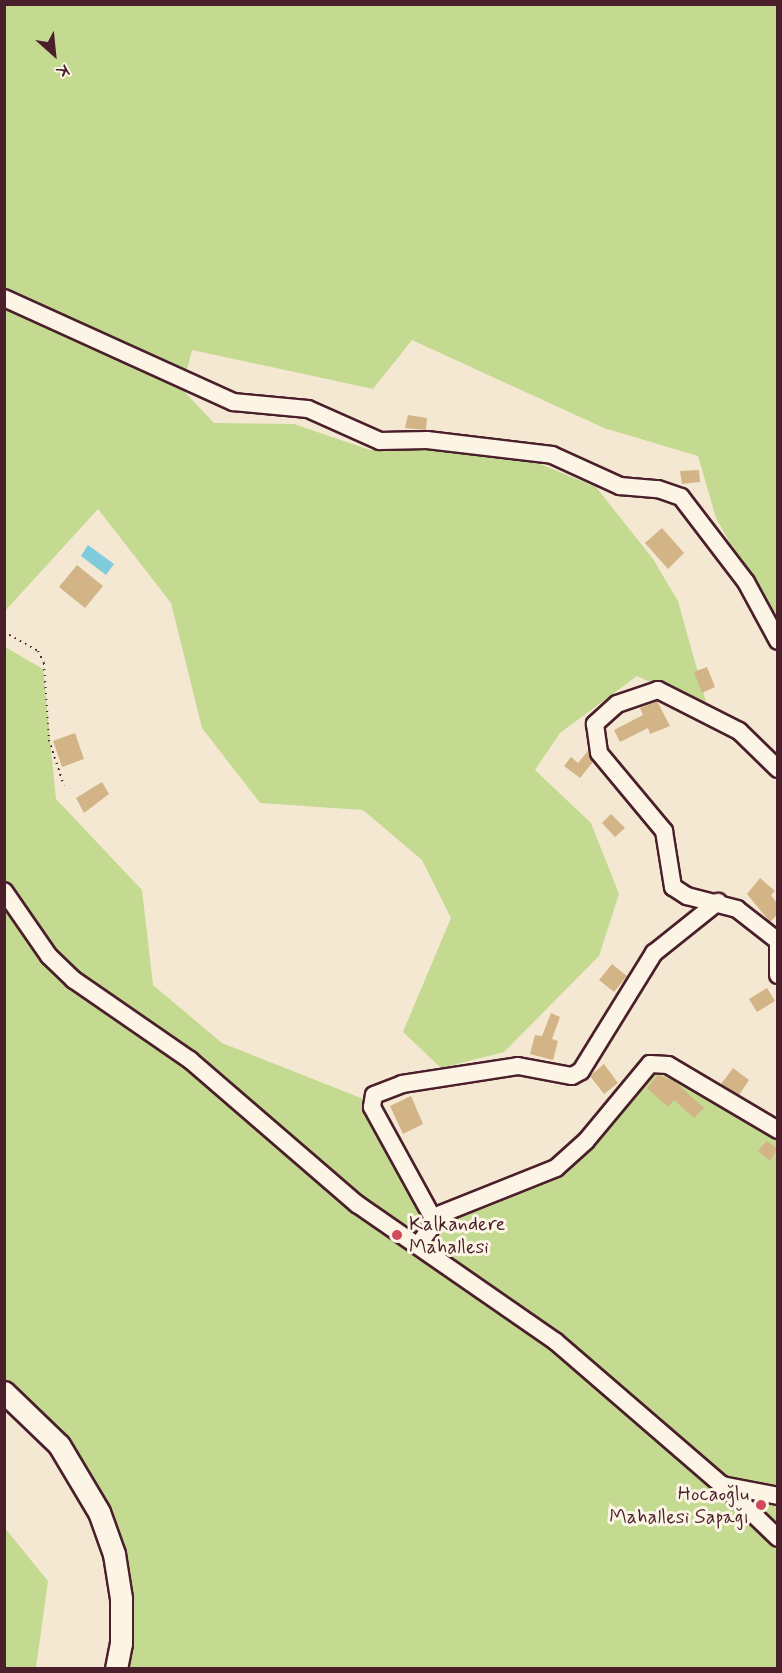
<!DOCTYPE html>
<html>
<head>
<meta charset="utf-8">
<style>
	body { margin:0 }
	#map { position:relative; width:782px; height:1673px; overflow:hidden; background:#f4e8d2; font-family:Mynerve,sans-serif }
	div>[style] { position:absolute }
	.green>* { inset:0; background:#c4da90 }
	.water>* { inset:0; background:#7fcddc }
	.building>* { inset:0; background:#d2b486 }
	.path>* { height:2px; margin-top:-1px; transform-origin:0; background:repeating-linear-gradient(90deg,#4a1f2b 0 1.5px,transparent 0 6px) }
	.roads { filter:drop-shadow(2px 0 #4a1f2b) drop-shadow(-2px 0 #4a1f2b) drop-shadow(0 2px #4a1f2b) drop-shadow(0 -2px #4a1f2b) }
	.minor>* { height:16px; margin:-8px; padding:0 8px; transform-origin:8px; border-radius:8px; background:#fcf5e5 }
	.major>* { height:21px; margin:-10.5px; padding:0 10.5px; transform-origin:10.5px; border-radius:10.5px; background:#fcf5e5 }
	.dots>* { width:16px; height:16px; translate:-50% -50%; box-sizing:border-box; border:3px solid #fcf5e5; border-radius:50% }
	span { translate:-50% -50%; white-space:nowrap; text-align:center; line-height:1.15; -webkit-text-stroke:6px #fcf5e5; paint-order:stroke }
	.poi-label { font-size:20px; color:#4a1f2b }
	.left { translate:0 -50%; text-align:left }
	.right { translate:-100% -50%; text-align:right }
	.frame { position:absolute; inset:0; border:6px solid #4a1f2b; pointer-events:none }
	.north { position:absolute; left:24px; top:24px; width:60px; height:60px; -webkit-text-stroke:4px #fcf5e5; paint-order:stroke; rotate:153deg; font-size:16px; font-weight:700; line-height:24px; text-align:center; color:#4a1f2b }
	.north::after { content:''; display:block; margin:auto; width:21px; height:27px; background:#4a1f2b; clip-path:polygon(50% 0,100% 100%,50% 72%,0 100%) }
</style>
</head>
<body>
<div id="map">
	<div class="green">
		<div style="clip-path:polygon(5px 5px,777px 5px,777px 627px,716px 518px,698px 456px,604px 428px,412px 340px,373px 389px,192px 350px,182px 389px,214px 423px,294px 424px,370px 450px,507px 450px,596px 487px,653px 559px,678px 601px,708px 709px,637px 676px,560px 733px,535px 770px,591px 823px,619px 894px,599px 956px,504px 1052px,441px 1068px,403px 1032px,451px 918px,422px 860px,363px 810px,260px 803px,202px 728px,171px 603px,98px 509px,5px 611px)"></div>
		<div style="clip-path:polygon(5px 647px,43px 669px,56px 799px,142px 890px,153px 985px,222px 1043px,366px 1100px,430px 1209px,513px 1185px,582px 1155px,660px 1060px,777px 1128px,777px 1668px,123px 1668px,131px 1620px,114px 1523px,68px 1439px,5px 1382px)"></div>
		<div style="clip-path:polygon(4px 1527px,48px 1581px,36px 1668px,5px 1668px)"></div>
	</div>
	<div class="water">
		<div style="clip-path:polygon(88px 545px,114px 564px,106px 575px,81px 556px)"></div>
	</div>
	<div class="building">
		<div style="clip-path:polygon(408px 415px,427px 418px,426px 430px,405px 428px)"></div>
		<div style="clip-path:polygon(699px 470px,700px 482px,682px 484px,680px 471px)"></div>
		<div style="clip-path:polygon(662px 528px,684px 553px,668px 569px,645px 543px)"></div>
		<div style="clip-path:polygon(77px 565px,103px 586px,85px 608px,59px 587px)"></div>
		<div style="clip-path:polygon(707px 667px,715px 687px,702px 693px,694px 672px)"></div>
		<div style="clip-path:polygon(657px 701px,670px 726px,650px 734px,648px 728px,620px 742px,614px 730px,643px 715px,640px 708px)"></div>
		<div style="clip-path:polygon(75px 733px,84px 759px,62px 767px,53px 741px)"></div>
		<div style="clip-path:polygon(588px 751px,593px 762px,580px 778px,564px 766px,571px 757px,578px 763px)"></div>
		<div style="clip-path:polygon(102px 782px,109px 794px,84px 813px,76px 798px)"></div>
		<div style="clip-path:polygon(611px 814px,625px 828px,615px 837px,602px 823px)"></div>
		<div style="clip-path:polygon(760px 878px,775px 891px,771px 895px,777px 903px,777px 915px,770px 922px,747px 894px)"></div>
		<div style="clip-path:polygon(612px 964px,627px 976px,614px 992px,599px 980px)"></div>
		<div style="clip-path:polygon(767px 988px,775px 1001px,757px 1012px,749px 999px)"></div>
		<div style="clip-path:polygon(551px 1013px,560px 1017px,552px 1039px,558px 1041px,553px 1060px,530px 1054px,535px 1035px,542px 1036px)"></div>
		<div style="clip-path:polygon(604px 1064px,618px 1083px,604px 1094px,590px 1076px)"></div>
		<div style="clip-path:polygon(733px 1068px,749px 1080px,739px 1095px,721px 1084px)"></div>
		<div style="clip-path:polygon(658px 1075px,674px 1081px,704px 1108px,694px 1118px,674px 1100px,668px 1107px,647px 1088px)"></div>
		<div style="clip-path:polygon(411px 1096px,423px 1124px,403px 1134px,390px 1106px)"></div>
		<div style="clip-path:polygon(767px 1141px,777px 1149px,770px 1161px,758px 1151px)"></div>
	</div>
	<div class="path">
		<div style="left:4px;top:632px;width:39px;rotate:29deg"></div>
		<div style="left:38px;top:651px;width:13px;rotate:63deg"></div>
		<div style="left:44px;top:663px;width:77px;rotate:86.3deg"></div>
		<div style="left:49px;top:740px;width:48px;rotate:71.9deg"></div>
	</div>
	<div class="roads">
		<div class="minor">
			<div style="left:4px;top:298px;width:252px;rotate:24.4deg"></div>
			<div style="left:233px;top:402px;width:75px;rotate:5.3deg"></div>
			<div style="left:308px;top:409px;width:79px;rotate:24deg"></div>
			<div style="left:380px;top:441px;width:47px;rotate:-1.2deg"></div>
			<div style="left:427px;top:440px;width:126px;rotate:6.8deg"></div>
			<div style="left:552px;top:455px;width:75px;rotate:24.5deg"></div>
			<div style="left:620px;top:486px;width:38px;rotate:5deg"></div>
			<div style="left:658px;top:489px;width:24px;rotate:19deg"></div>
			<div style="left:681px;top:497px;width:107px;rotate:52.6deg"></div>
			<div style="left:746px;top:582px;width:67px;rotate:61.5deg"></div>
			<div style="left:778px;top:769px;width:54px;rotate:-135.7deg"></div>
			<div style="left:739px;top:731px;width:91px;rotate:-153.2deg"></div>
			<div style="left:658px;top:690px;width:43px;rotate:161.1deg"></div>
			<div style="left:617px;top:704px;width:30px;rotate:138deg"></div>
			<div style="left:595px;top:724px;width:29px;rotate:82deg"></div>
			<div style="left:599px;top:753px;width:102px;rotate:50.2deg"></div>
			<div style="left:664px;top:831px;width:57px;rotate:80.9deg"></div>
			<div style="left:673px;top:887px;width:17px;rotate:33deg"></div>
			<div style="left:687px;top:896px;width:52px;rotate:14.6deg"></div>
			<div style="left:737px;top:909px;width:52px;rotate:38deg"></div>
			<div style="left:4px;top:891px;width:79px;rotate:55.3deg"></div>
			<div style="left:49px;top:956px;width:35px;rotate:44deg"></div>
			<div style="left:74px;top:980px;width:141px;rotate:34.6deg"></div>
			<div style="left:190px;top:1060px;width:221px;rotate:40.8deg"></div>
			<div style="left:357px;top:1204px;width:241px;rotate:34.7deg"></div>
			<div style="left:555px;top:1341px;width:221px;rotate:40.8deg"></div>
			<div style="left:722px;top:1485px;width:57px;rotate:11.1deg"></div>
			<div style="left:778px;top:942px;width:33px;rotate:90deg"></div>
			<div style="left:434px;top:1220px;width:129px;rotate:-118.8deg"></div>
			<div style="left:372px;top:1107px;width:12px;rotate:-81deg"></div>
			<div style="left:374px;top:1095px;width:30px;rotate:-21deg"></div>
			<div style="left:402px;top:1084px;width:117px;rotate:-8.8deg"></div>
			<div style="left:518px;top:1066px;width:55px;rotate:10.5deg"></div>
			<div style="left:572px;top:1076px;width:10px;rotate:-29deg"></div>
			<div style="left:581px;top:1071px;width:139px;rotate:-58.3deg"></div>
			<div style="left:654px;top:953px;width:82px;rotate:-38.6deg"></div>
			<div style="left:418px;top:1245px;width:39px;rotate:-53deg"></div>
			<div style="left:441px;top:1214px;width:124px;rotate:-21.8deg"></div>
			<div style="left:556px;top:1168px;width:40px;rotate:-42deg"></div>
			<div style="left:586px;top:1141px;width:100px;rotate:-50.3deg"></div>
			<div style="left:650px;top:1064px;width:18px;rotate:3deg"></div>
			<div style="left:668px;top:1065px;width:128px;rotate:30.6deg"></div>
			<div style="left:723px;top:1485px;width:76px;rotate:43.9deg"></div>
		</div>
		<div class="major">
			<div style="left:4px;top:1392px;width:76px;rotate:43.9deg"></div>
			<div style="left:59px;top:1445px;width:78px;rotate:59.2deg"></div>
			<div style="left:99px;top:1512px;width:45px;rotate:70.3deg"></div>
			<div style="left:114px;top:1554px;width:45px;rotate:81deg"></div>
			<div style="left:121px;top:1598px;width:45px;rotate:90deg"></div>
			<div style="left:121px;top:1643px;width:25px;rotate:101deg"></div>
		</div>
	</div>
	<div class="dots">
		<div style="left:397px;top:1235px;background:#d1495b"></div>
		<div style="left:761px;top:1505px;background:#d1495b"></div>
	</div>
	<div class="poi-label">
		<span class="left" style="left:409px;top:1236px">Kalkandere<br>Mahallesi</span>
		<span class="right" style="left:749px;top:1506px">Hocaoğlu<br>Mahallesi Sapağı</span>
	</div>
	<div class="frame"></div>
	<div class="north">K</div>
</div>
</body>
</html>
